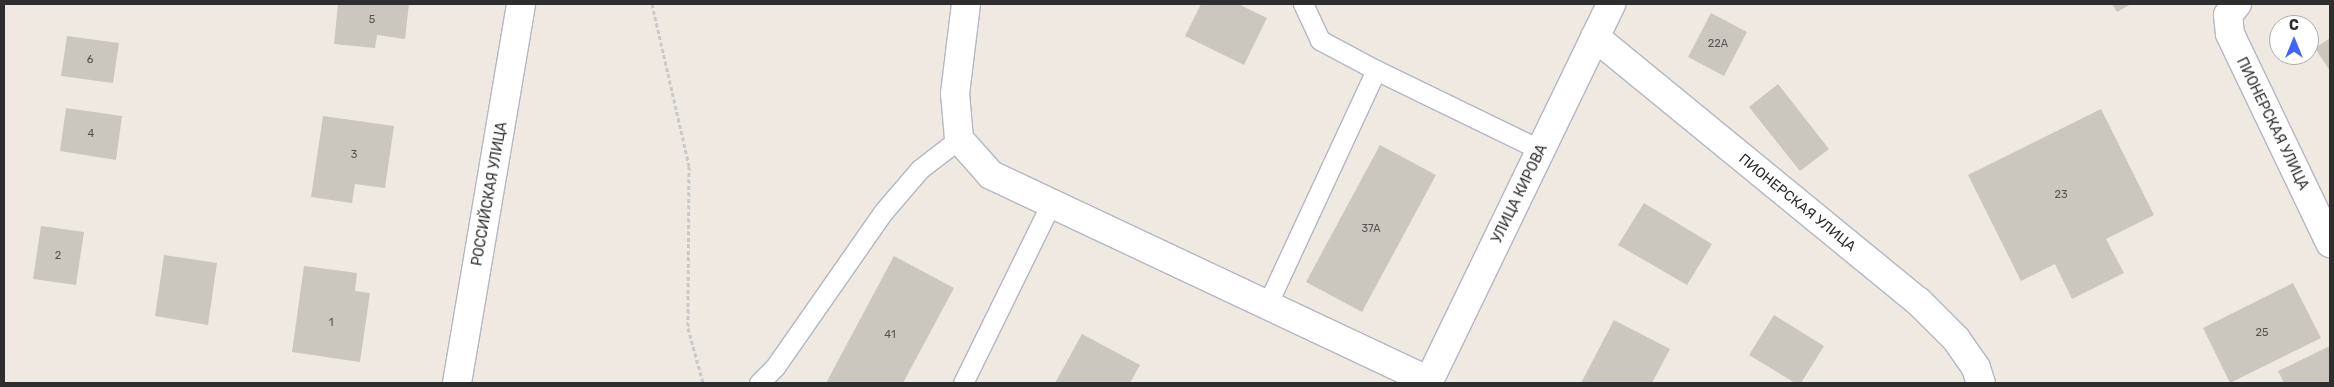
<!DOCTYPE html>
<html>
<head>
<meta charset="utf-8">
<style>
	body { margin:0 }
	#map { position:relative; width:2334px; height:387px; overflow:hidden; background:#efe9e1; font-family:Rubik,sans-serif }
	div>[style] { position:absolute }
	.building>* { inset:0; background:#cbc7bf }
	.path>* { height:3px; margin-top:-1.5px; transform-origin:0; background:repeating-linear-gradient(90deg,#c9c9c9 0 4px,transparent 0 6.5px) }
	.roads { filter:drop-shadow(1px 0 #b4b7c1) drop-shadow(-1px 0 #b4b7c1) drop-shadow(0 1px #b4b7c1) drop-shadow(0 -1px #b4b7c1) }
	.service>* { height:19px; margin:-9.5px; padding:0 9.5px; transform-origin:9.5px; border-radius:9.5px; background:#fff }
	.minor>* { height:28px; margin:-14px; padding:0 14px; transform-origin:14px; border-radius:14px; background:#fff }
	.secondary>* { height:28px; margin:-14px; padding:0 14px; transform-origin:14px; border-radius:14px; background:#fff }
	span { translate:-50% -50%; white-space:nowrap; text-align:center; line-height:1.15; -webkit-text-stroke:4px #fff; paint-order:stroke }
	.number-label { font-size:11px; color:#555452 }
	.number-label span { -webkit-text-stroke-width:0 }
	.street-label { font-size:14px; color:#2e2e2e }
	.frame { position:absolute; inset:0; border:5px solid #2e2e2e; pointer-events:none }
	.north { position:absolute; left:2269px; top:15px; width:50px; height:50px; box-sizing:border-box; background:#fff; border:1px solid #ababab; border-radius:50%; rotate:0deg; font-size:14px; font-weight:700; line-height:20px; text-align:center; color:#2e2e2e }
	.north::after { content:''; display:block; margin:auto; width:18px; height:22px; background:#4264fb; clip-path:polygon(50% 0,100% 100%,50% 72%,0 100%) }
</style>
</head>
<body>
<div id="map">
	<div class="building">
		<div style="clip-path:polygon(338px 4px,409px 4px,405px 39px,377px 35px,375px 48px,334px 44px)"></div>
		<div style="clip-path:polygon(1201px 4px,1238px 4px,1267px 18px,1244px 65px,1185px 36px)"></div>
		<div style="clip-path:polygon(2112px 4px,2131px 4px,2117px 12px)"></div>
		<div style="clip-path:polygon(1711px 13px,1747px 32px,1724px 76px,1688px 57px)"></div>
		<div style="clip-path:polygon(67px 36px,119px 43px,113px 83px,61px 76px)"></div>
		<div style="clip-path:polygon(2330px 38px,2330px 71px,2315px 48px)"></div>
		<div style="clip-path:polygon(1778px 84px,1829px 149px,1800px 171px,1749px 107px)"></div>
		<div style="clip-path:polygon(66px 108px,122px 116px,116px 160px,60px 151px)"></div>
		<div style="clip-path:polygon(2101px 109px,2154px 215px,2106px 239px,2124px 273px,2072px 299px,2055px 264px,2021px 281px,1968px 175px)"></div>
		<div style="clip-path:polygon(323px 116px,394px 126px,385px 188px,355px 184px,352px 203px,311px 197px)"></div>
		<div style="clip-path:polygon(1380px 145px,1436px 175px,1362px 312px,1306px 282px)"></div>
		<div style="clip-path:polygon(1644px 203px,1712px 244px,1687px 285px,1618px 245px)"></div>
		<div style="clip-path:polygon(41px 226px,84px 232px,76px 285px,33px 279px)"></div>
		<div style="clip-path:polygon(164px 255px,217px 263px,208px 325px,155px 316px)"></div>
		<div style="clip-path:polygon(894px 256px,954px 288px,903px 383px,826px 383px)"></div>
		<div style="clip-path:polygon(304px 266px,357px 273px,355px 291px,370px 293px,360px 362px,292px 352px)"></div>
		<div style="clip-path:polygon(2293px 283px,2321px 338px,2230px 383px,2203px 328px)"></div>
		<div style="clip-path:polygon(1774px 315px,1824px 346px,1801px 383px,1795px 383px,1749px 355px)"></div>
		<div style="clip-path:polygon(1614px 320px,1670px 349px,1652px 383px,1581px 383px)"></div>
		<div style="clip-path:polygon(1082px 334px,1140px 365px,1130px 383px,1055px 383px)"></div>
		<div style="clip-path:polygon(2330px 346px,2330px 383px,2284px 383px,2278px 371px)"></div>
	</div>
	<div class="path">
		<div style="left:652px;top:4px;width:166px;rotate:77.1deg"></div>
		<div style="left:689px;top:166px;width:162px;rotate:90.4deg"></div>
		<div style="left:688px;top:328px;width:57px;rotate:74.7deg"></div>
	</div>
	<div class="roads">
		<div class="service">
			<div style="left:1376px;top:70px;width:183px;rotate:25.9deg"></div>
			<div style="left:1267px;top:305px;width:259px;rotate:-65.1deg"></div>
			<div style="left:1376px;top:70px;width:64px;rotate:-151.8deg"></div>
			<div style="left:1320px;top:40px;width:40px;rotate:-115deg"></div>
			<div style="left:759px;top:383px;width:23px;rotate:-45deg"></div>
			<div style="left:775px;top:367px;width:190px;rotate:-55.1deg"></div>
			<div style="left:884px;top:211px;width:55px;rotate:-49.4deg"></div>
			<div style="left:920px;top:169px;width:49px;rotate:-37.6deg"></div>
			<div style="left:963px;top:383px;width:200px;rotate:-63.9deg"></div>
		</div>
		<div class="minor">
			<div style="left:966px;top:4px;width:90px;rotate:97deg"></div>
			<div style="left:955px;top:93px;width:46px;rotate:85deg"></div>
			<div style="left:959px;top:139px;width:48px;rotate:48.4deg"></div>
			<div style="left:991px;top:175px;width:484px;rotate:25.2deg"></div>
			<div style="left:2237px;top:4px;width:14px;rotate:129deg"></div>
			<div style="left:2228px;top:15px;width:19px;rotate:84deg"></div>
			<div style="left:2230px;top:34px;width:232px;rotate:64.4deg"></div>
			<div style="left:1595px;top:37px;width:417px;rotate:39.3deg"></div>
			<div style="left:1918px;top:301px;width:54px;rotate:45deg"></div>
			<div style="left:1956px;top:339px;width:35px;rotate:55deg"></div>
			<div style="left:1976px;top:368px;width:16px;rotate:72deg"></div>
			<div style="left:457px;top:383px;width:384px;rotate:-80.4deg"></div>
		</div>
		<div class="secondary">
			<div style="left:1428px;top:383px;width:421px;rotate:-64.2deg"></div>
		</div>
	</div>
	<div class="number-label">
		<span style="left:372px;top:20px">5</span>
		<span style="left:1718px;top:44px">22А</span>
		<span style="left:90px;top:60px">6</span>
		<span style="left:91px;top:134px">4</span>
		<span style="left:354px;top:155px">3</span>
		<span style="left:2061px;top:195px">23</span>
		<span style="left:1371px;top:229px">37A</span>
		<span style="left:58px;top:256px">2</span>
		<span style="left:331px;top:323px">1</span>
		<span style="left:2262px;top:333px">25</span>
		<span style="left:890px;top:335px">41</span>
	</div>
	<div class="street-label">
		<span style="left:2272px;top:124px;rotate:64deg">ПИОНЕРСКАЯ УЛИЦА</span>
		<span style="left:490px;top:194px;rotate:-80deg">РОССИЙСКАЯ УЛИЦА</span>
		<span style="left:1520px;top:194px;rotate:-64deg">УЛИЦА КИРОВА</span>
		<span style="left:1797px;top:203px;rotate:39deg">ПИОНЕРСКАЯ УЛИЦА</span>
	</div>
	<div class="frame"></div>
	<div class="north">С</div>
</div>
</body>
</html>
